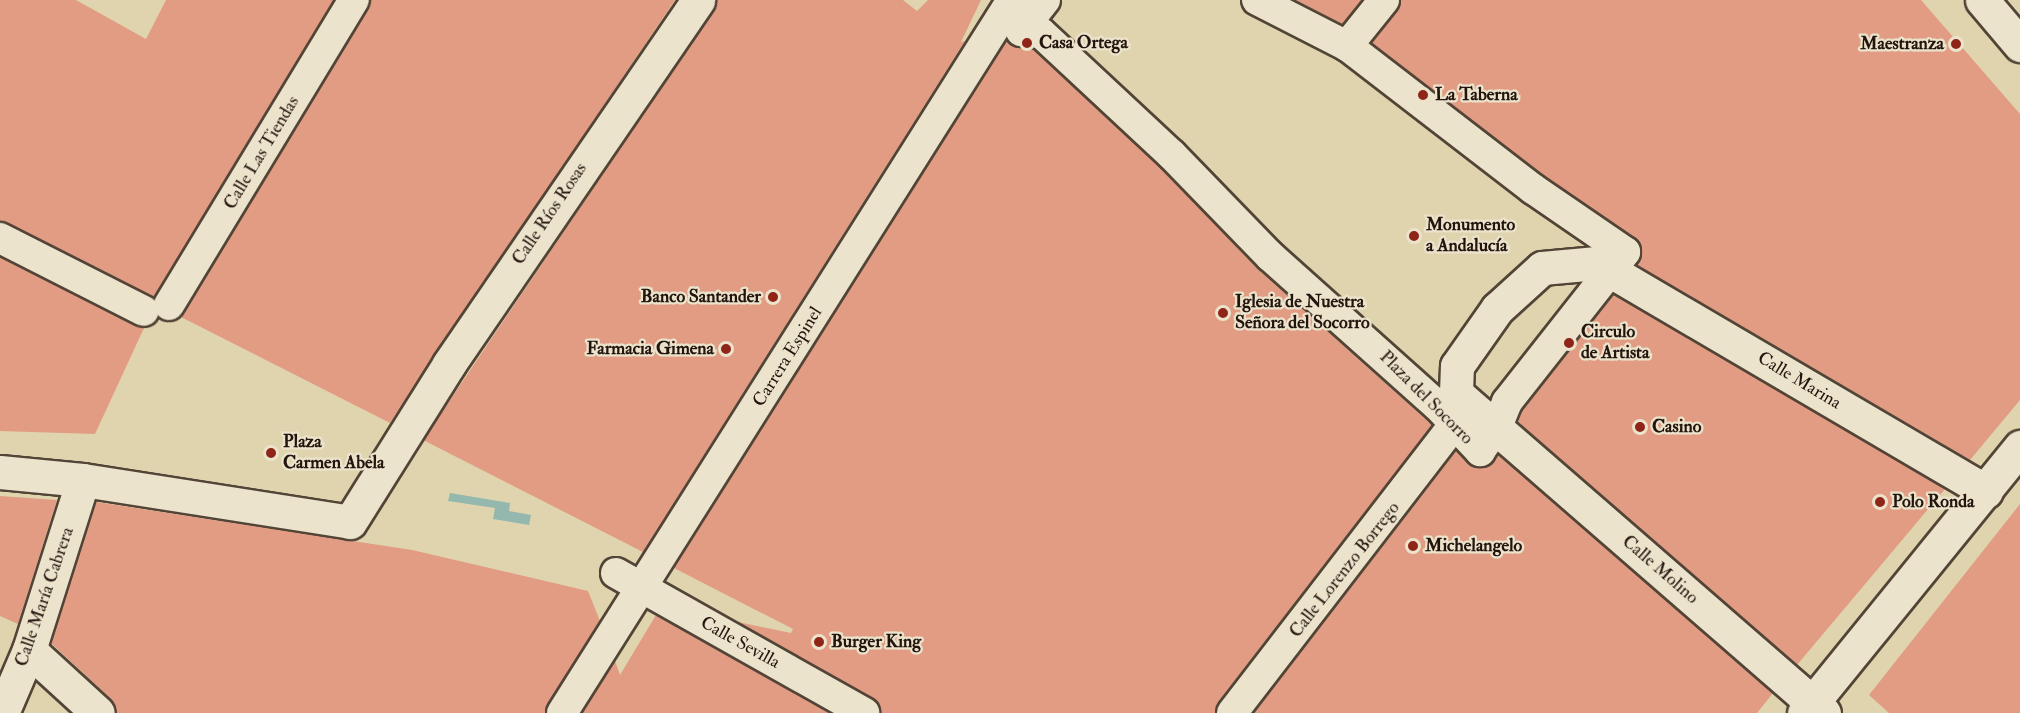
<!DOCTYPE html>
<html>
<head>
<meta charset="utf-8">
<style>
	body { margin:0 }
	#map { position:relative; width:2020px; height:713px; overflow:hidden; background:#e0d4af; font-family:"IM FELL Double Pica",serif }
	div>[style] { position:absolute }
	.water>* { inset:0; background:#94b8ad }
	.building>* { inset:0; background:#e19c83 }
	.roads { filter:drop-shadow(2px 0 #524436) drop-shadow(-2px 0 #524436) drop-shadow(0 2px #524436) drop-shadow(0 -2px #524436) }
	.pedestrian>* { height:30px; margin:-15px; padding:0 15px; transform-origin:15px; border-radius:15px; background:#ebe3cb }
	.minor>* { height:33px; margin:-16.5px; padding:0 16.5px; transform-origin:16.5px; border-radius:16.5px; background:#ebe3cb }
	.tertiary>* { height:33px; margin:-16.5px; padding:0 16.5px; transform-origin:16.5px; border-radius:16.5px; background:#ebe3cb }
	.dots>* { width:16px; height:16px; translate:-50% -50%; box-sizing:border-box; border:3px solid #ebe3cb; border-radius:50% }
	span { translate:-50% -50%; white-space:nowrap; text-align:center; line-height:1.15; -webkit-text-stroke:4.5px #ebe3cb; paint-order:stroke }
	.poi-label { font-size:18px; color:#23140e; font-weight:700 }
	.left { translate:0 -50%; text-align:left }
	.right { translate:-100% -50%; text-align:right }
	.street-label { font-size:18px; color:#23140e }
</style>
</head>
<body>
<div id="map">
	<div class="water">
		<div style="clip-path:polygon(450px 493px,510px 503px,509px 511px,531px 515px,529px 525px,493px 519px,495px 508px,448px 501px)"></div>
	</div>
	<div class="building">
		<div style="clip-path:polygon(0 0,76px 0,146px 39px,166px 0,334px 0,154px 297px,0 221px)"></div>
		<div style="clip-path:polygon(371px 0,675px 0,390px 423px,181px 317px)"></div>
		<div style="clip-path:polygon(717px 0,903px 0,917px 11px,928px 0,981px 0,961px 42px,965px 41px,643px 552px,423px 440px,713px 11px)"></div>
		<div style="clip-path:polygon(1295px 0,1362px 0,1342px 24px)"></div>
		<div style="clip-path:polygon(1401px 0,1921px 0,2020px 114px,2020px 400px,1970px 460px,1637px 265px,1642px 253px,1635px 238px,1543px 175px,1371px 43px,1397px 11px)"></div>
		<div style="clip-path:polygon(1007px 40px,1019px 48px,1034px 50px,1160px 167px,1258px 269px,1432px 425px,1218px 702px,1215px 713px,881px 713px,872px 698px,738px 622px,791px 633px,793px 629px,674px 568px)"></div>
		<div style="clip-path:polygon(0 257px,144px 328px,95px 434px,0 431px)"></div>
		<div style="clip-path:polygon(1614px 294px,1945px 489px,1797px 665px,1518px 422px,1522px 411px)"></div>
		<div style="clip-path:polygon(1456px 451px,1477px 468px,1487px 467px,1498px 455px,1773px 693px,1757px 713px,1254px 713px)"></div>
		<div style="clip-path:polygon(0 496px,57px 500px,18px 624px,0 616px)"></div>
		<div style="clip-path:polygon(96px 502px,412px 550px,588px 591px,600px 621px,545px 713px,116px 713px,111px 699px,51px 643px)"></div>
		<div style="clip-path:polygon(2020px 504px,2020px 713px,1889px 713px,1869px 695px)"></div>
		<div style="clip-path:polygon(656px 615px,829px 713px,582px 713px,615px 661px,620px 675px)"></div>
	</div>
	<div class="roads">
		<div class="pedestrian">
			<div style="left:1045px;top:0;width:39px;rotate:128deg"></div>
			<div style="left:1021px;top:31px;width:20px;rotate:6deg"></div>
			<div style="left:1041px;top:33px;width:179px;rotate:43deg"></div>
			<div style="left:1172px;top:155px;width:141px;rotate:45.9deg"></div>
			<div style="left:1270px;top:256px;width:225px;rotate:41.8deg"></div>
			<div style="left:1438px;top:406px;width:62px;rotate:47deg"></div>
			<div style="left:1480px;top:451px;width:29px;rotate:-55deg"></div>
			<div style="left:1497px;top:427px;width:27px;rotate:-68deg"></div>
			<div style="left:1507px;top:402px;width:191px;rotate:-51.8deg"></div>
			<div style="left:1625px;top:252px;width:112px;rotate:-145.6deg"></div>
			<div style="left:1533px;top:189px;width:235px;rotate:-142.4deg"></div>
			<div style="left:1347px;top:46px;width:101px;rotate:-152.9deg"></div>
			<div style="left:1347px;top:46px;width:59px;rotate:-51.2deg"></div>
			<div style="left:0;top:238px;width:161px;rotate:26.9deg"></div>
			<div style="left:169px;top:305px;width:357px;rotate:-58.8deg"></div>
			<div style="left:616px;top:573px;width:285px;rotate:29.4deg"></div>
			<div style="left:562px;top:713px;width:843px;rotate:-57.74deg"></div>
			<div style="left:1232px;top:713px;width:364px;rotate:-52.4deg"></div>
		</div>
		<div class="minor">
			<div style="left:0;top:472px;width:83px;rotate:5.5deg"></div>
			<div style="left:83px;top:480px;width:270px;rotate:8.9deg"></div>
			<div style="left:350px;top:522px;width:186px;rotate:-57.9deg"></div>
			<div style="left:449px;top:364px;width:441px;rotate:-55.6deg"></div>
			<div style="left:29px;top:650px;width:93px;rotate:42.4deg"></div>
			<div style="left:2px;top:713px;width:69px;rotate:-66.8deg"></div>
			<div style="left:29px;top:650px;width:178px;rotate:-72.4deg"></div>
			<div style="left:1824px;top:713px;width:488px;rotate:-139deg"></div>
			<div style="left:1456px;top:393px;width:27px;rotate:-88deg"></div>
			<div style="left:1457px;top:366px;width:70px;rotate:-54.9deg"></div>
			<div style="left:1497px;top:309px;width:61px;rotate:-42.3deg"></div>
			<div style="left:1542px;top:268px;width:55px;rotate:-5.2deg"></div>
			<div style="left:1597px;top:263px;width:451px;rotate:30.4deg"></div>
		</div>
		<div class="tertiary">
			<div style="left:1982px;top:0;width:59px;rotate:49.8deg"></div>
			<div style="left:1804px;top:713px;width:343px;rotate:-50.9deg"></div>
		</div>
	</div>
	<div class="dots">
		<div style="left:1027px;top:43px;background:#8f2418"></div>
		<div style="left:1956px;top:44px;background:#8f2418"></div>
		<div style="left:1423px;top:95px;background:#8f2418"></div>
		<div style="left:1414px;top:236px;background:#8f2418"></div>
		<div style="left:773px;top:297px;background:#8f2418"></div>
		<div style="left:1223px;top:313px;background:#8f2418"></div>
		<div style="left:1569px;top:343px;background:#8f2418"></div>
		<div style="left:726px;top:349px;background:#8f2418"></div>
		<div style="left:1640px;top:427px;background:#8f2418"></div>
		<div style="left:271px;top:453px;background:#8f2418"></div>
		<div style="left:1880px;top:502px;background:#8f2418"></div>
		<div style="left:1413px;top:546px;background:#8f2418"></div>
		<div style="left:819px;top:642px;background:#8f2418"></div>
	</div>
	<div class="poi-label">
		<span class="left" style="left:1039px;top:43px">Casa Ortega</span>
		<span class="right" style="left:1944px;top:44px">Maestranza</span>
		<span class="left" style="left:1435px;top:95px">La Taberna</span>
		<span class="left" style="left:1426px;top:236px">Monumento<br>a Andalucía</span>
		<span class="right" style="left:761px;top:297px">Banco Santander</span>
		<span class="left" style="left:1235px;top:313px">Iglesia de Nuestra<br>Señora del Socorro</span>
		<span class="left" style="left:1581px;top:343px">Circulo<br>de Artista</span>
		<span class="right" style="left:714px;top:349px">Farmacia Gimena</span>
		<span class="left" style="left:1652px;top:427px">Casino</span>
		<span class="left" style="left:283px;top:453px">Plaza<br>Carmen Abela</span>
		<span class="left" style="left:1892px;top:502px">Polo Ronda</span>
		<span class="left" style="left:1425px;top:546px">Michelangelo</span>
		<span class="left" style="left:831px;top:642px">Burger King</span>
	</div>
	<div class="street-label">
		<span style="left:262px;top:153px;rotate:-59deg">Calle Las Tiendas</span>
		<span style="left:550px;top:214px;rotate:-56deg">Calle Ríos Rosas</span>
		<span style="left:788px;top:357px;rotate:-58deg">Carrera Espinel</span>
		<span style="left:1799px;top:381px;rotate:31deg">Calle Marina</span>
		<span style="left:1426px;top:398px;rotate:45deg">Plaza del Socorro</span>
		<span style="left:1345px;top:570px;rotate:-52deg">Calle Lorenzo Borrego</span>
		<span style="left:1660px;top:570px;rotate:41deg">Calle Molino</span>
		<span style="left:45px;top:597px;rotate:-71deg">Calle María Cabrera</span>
		<span style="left:740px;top:643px;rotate:29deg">Calle Sevilla</span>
	</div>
</div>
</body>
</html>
